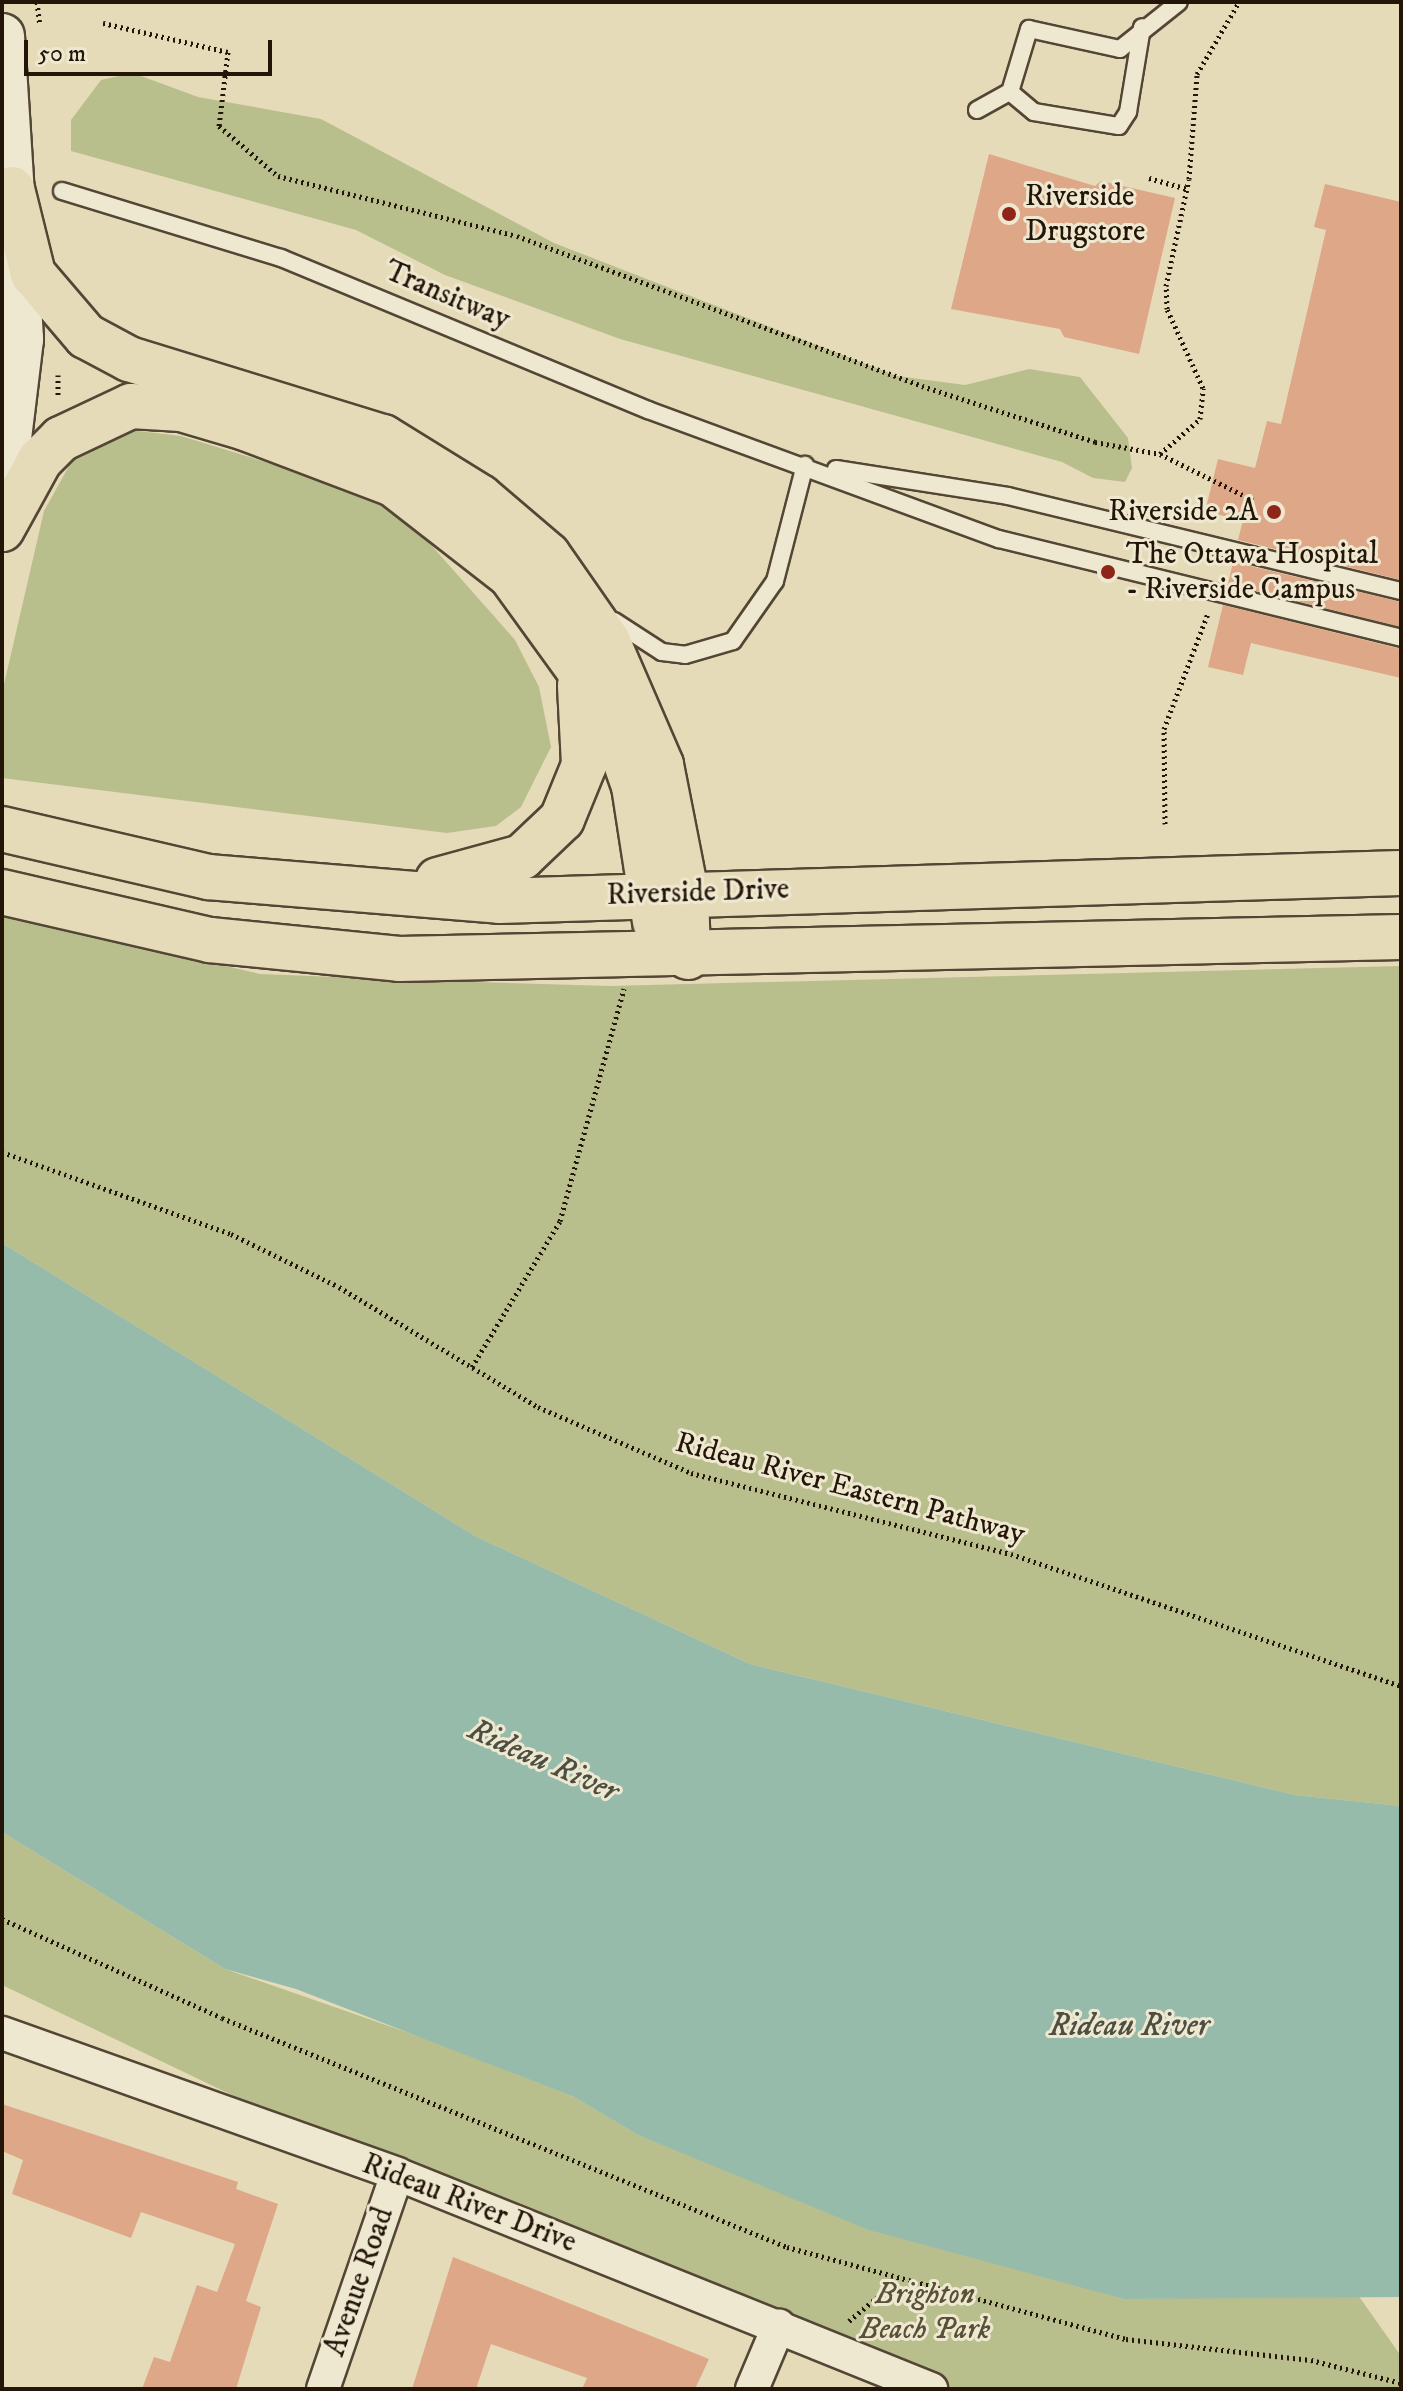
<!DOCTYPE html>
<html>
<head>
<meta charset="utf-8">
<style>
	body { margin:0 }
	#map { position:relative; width:1403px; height:2391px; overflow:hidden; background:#e6dbb8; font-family:"IM FELL DW Pica",serif }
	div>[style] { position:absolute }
	.green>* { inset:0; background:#b8bf8d }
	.water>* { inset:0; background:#97bbab }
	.building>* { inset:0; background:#dea788 }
	.path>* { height:5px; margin-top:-2.5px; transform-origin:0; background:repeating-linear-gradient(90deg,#241509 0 2px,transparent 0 6px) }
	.roads { filter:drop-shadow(2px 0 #544635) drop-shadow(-2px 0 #544635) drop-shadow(0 2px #544635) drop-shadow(0 -2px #544635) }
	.lane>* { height:16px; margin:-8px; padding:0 8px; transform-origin:8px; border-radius:8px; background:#efe8d1 }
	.street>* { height:32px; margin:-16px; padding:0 16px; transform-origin:16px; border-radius:16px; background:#efe8d1 }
	.secondary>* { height:44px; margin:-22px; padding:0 22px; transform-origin:22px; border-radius:22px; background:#efe8d1 }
	.primary>* { height:44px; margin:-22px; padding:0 22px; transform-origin:22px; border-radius:22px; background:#e6dbb8 }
	.dots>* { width:22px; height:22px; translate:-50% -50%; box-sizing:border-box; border:4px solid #efe8d1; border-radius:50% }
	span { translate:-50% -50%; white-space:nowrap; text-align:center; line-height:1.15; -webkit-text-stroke:6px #efe8d1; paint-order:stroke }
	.poi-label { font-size:30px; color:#241509 }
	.left { translate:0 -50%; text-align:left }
	.right { translate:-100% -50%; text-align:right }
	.street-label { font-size:30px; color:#241509 }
	.park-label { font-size:30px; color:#585037; font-style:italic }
	.water-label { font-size:32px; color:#4c4f42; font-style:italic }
	.frame { position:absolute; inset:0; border:4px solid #241509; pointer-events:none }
	.scale { position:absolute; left:24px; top:40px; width:248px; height:36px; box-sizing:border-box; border:4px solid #241509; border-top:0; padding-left:10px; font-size:24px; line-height:28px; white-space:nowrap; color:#241509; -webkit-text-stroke:6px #efe8d1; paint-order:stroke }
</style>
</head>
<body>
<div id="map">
	<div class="green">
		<div style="clip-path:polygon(133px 73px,198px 97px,321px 119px,554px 243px,897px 376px,965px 385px,1029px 369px,1080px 377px,1128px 438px,1132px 468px,1125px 482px,1093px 478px,1062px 462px,620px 339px,445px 275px,356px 230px,71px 151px,71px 120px,101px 80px)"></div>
		<div style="clip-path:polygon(130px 430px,181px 436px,360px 491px,425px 538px,515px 640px,539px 687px,551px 747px,521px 807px,496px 826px,447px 833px,2px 778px,2px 693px,44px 511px,74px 457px)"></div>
		<div style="clip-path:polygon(2px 914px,260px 974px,437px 981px,610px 986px,1401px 966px,1401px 1806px,1295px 1795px,750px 1664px,475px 1536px,2px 1243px)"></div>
		<div style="clip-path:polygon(2px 1832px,225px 1969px,435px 2042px,574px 2097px,638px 2135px,801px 2198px,1124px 2299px,1358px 2295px,1401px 2356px,1401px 2389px,929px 2389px,397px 2174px,2px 1985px)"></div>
	</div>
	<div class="water">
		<div style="clip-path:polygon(2px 1243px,475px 1536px,750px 1664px,1295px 1795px,1401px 1806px,1401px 2297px,1124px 2299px,869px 2230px,638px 2135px,574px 2097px,296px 1989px,225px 1969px,2px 1832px)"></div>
	</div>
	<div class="building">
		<div style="clip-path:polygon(989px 154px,1095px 186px,1101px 181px,1175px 198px,1139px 354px,1064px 337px,1060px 329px,951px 309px)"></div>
		<div style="clip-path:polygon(1325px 184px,1401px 202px,1401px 580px,1238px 540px,1243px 520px,1205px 512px,1218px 459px,1255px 468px,1267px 421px,1281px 424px,1326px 230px,1314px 227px)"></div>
		<div style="clip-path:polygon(1233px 562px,1401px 602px,1401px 627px,1228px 584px)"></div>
		<div style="clip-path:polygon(1223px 605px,1401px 649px,1401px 678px,1251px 643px,1243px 675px,1208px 667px)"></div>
		<div style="clip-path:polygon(2px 2104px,238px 2182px,236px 2189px,278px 2204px,246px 2301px,261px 2307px,236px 2389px,142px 2389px,154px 2357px,170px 2362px,197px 2285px,217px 2292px,235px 2244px,141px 2212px,131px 2238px,12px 2194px,23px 2160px,2px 2151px)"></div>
		<div style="clip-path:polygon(453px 2257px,709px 2359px,695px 2389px,582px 2389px,587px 2378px,491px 2344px,476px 2389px,412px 2389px)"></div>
	</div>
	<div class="path">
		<div style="left:37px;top:2px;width:23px;rotate:83deg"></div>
		<div style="left:103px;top:23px;width:128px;rotate:13.1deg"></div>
		<div style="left:228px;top:52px;width:75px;rotate:96.9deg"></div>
		<div style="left:219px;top:126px;width:77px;rotate:40.3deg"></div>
		<div style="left:278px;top:176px;width:246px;rotate:14.1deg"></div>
		<div style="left:517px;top:236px;width:432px;rotate:20.3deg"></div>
		<div style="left:922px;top:386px;width:182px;rotate:17.9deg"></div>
		<div style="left:1095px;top:442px;width:66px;rotate:10.5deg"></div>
		<div style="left:1160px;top:454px;width:53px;rotate:-41.2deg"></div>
		<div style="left:1200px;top:419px;width:31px;rotate:-84deg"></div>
		<div style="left:1203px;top:388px;width:87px;rotate:-114.5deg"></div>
		<div style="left:1167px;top:309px;width:23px;rotate:-92deg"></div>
		<div style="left:1166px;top:286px;width:109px;rotate:-77.9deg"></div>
		<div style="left:1189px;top:179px;width:105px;rotate:-85.6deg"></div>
		<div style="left:1197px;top:74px;width:83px;rotate:-59.7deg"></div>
		<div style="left:1149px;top:178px;width:40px;rotate:16deg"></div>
		<div style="left:58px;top:375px;width:22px;rotate:90deg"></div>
		<div style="left:1160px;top:454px;width:106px;rotate:26.3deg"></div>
		<div style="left:1165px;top:824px;width:95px;rotate:-90.6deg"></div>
		<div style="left:1164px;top:729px;width:124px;rotate:-69.2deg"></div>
		<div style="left:2px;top:1152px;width:243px;rotate:19.7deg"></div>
		<div style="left:231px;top:1234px;width:120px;rotate:26.1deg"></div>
		<div style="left:339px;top:1287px;width:232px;rotate:31.1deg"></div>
		<div style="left:538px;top:1407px;width:167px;rotate:23.3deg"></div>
		<div style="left:691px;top:1473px;width:330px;rotate:14.2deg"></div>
		<div style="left:1011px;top:1554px;width:412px;rotate:18.7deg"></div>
		<div style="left:472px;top:1367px;width:170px;rotate:-58.9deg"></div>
		<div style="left:560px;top:1221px;width:241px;rotate:-74.6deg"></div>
		<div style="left:2px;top:1919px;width:241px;rotate:24.2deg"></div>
		<div style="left:222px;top:2018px;width:610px;rotate:22.06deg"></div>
		<div style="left:787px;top:2247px;width:351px;rotate:15.2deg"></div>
		<div style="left:1126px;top:2339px;width:186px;rotate:6.5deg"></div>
		<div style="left:1311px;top:2360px;width:93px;rotate:14.3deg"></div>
		<div style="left:849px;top:2321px;width:65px;rotate:-40deg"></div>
	</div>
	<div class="roads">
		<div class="lane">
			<div style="left:1010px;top:92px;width:31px;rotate:40deg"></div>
			<div style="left:1034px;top:112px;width:86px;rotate:9.4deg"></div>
			<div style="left:1119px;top:126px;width:17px;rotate:-57deg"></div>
			<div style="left:1128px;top:112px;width:86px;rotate:-80.6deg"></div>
			<div style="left:977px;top:110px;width:38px;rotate:-29deg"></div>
			<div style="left:1010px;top:92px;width:66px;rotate:-73.2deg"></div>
			<div style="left:1029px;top:29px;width:93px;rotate:12.4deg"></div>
			<div style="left:1120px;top:49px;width:75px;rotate:-38.5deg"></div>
			<div style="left:62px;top:191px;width:229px;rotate:17deg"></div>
			<div style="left:281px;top:258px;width:397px;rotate:22.5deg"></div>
			<div style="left:648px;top:410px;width:374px;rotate:20.2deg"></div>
			<div style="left:999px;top:539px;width:414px;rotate:13.8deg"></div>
			<div style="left:836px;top:469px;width:174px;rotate:8.9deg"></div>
			<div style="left:1008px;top:496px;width:404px;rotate:13.6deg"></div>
			<div style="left:614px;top:621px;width:57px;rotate:32.9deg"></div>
			<div style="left:662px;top:652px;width:23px;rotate:7deg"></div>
			<div style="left:685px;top:655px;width:50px;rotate:-16.3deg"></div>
			<div style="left:733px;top:641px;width:73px;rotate:-55deg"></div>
			<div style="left:775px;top:581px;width:120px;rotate:-75.5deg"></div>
		</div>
		<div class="street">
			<div style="left:2px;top:2033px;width:419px;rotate:19.6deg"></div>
			<div style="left:397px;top:2174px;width:576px;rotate:21.93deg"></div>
			<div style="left:323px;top:2389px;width:227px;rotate:-71deg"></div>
			<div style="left:752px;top:2389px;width:69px;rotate:-67.1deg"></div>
		</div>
		<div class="secondary">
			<div style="left:2px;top:36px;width:304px;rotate:86.4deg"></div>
			<div style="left:21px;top:339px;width:159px;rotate:96.9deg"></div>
		</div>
		<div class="primary">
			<div style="left:12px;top:189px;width:88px;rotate:76.1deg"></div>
			<div style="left:33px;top:274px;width:82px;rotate:49.5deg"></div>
			<div style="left:86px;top:336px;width:49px;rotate:28.1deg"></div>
			<div style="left:129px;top:359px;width:266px;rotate:17.1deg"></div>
			<div style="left:383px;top:437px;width:114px;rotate:31.7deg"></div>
			<div style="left:480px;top:497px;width:89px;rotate:40.5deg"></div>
			<div style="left:548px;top:555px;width:103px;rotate:55.2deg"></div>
			<div style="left:607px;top:640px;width:136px;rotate:66.6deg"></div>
			<div style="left:661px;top:765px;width:129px;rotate:78.9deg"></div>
			<div style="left:686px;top:892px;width:65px;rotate:88.2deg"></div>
			<div style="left:2px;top:529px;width:79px;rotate:-61.2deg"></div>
			<div style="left:40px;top:460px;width:30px;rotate:-45deg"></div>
			<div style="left:61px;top:439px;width:77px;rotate:-25.2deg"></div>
			<div style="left:131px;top:406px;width:50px;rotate:3.4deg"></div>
			<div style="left:181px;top:409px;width:67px;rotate:16.5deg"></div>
			<div style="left:245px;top:428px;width:158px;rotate:20.7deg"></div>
			<div style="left:393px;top:484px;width:150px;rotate:37.9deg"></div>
			<div style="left:511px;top:576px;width:162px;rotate:54.1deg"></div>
			<div style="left:606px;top:707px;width:84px;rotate:70.5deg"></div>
			<div style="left:634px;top:786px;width:138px;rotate:81.2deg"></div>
			<div style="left:2px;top:829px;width:212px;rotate:13.1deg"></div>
			<div style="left:208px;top:877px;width:292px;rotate:4.7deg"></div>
			<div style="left:499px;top:901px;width:902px;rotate:-1.78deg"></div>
			<div style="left:438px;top:880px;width:87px;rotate:-15.3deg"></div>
			<div style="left:522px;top:857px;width:55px;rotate:-43.5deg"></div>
			<div style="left:562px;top:819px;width:58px;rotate:-67.8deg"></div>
			<div style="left:584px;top:765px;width:80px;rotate:-92.9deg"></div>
			<div style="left:2px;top:892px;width:213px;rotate:13deg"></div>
			<div style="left:210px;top:940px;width:190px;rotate:5.7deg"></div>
			<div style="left:399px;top:959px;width:1002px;rotate:-1.26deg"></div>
		</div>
	</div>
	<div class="dots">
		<div style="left:1009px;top:214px;background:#8f2418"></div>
		<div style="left:1274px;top:512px;background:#8f2418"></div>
		<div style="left:1108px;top:572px;background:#8f2418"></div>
	</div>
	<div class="poi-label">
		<span class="left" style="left:1025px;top:214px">Riverside<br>Drugstore</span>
		<span class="right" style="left:1258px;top:512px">Riverside 2A</span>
		<span class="left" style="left:1126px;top:572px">The Ottawa Hospital<br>- Riverside Campus</span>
	</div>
	<div class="street-label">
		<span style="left:447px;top:296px;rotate:23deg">Transitway</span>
		<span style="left:698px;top:893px;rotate:-2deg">Riverside Drive</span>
		<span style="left:850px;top:1489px;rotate:15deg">Rideau River Eastern Pathway</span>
		<span style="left:469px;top:2204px;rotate:21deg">Rideau River Drive</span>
		<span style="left:360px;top:2282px;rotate:-71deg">Avenue Road</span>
	</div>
	<div class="park-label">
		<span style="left:925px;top:2312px">Brighton<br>Beach Park</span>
	</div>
	<div class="water-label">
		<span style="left:543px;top:1761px;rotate:24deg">Rideau River</span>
		<span style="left:1129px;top:2026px">Rideau River</span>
	</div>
	<div class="frame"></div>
	<div class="scale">50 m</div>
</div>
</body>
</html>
